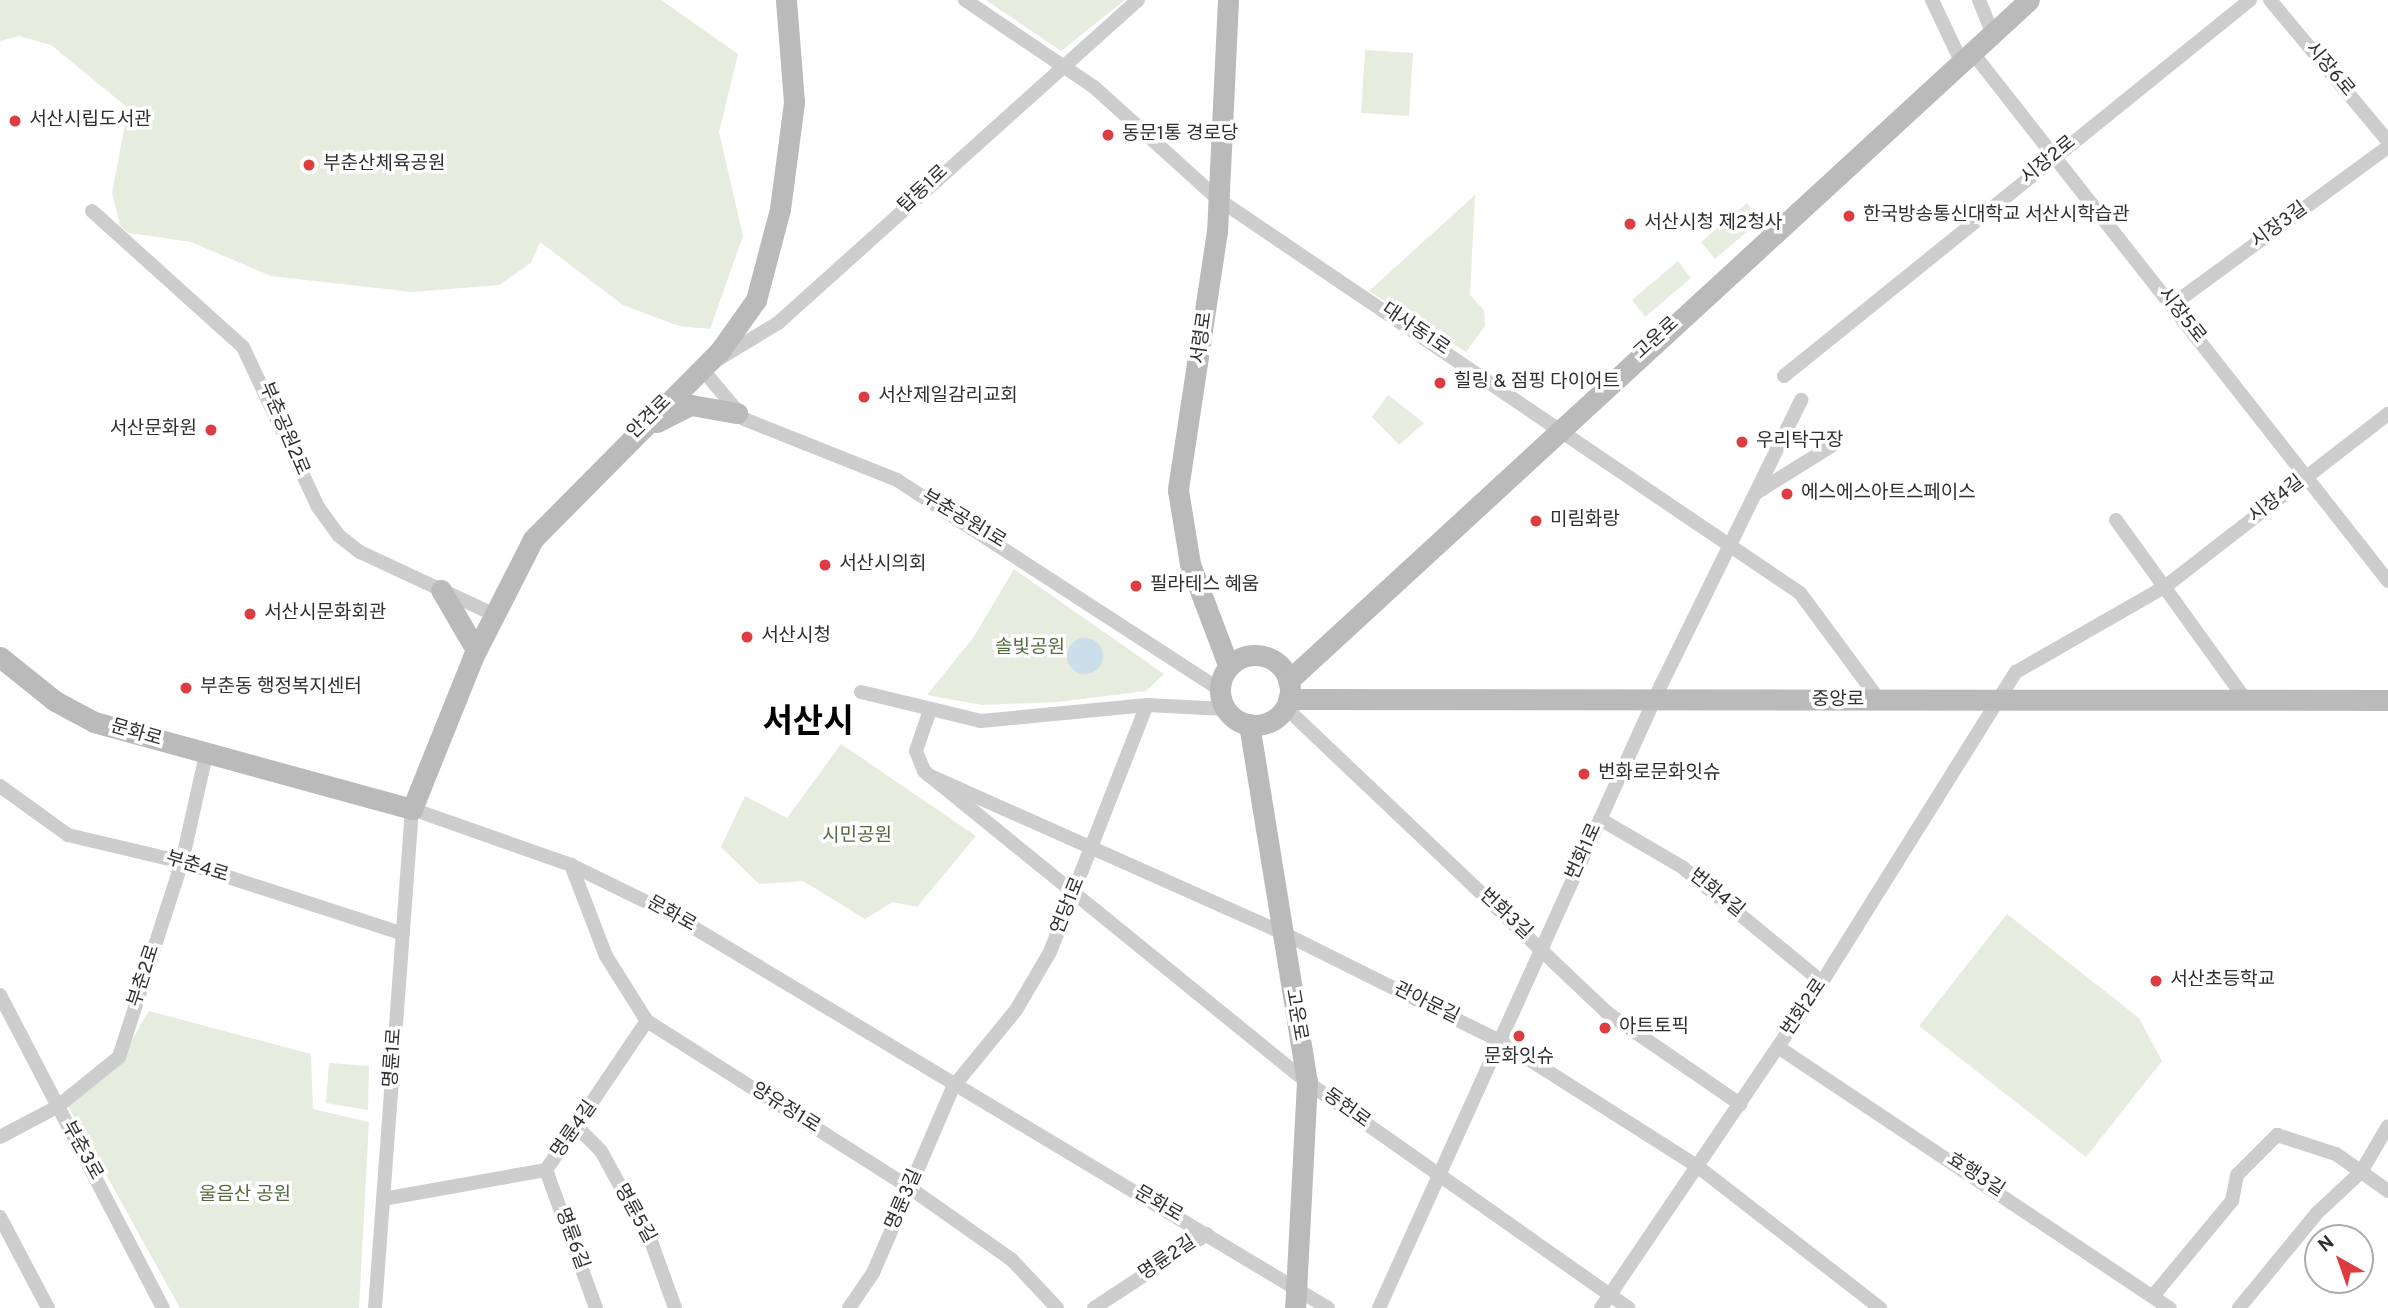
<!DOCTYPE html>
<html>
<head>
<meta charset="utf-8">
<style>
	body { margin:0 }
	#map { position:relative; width:2388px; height:1308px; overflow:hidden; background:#fff; font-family:Overpass,"Noto Sans KR",sans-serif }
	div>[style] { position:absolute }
	.green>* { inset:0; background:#e6eddf }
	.water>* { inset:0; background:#cddeeb }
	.round { border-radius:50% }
	.street>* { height:14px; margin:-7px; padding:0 7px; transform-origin:7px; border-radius:7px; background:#cdcdcd }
	.secondary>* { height:21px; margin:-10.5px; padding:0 10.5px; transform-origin:10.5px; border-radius:10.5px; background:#bababa }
	.secondary>.ring { margin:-10.5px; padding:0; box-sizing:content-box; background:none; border:21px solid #bababa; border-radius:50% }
	.dots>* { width:19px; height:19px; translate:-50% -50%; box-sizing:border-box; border:4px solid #fff; border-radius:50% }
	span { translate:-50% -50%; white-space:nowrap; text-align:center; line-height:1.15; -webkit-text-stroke:7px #fff; paint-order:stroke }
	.street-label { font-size:19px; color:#303030 }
	.poi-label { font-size:19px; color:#303030 }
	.left { translate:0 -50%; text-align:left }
	.right { translate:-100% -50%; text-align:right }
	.park-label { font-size:19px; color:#516b3f }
	.town-label { font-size:33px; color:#000; font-weight:700 }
	.north { position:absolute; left:2304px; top:1224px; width:70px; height:70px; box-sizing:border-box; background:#fff; border:2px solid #acacac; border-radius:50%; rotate:320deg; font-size:19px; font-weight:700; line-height:28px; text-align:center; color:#303030 }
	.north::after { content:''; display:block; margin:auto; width:24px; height:32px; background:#dd3d40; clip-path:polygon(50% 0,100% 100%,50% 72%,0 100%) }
</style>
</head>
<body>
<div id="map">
	<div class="green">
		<div style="clip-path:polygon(0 0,661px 0,738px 54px,719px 132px,743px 236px,710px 329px,679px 326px,623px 305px,540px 242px,531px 263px,499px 285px,412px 292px,271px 276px,191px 242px,129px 233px,120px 226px,112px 193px,128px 108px,51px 45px,19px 36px,0 41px)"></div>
		<div style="clip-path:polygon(986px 0,1125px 0,1061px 51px)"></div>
		<div style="clip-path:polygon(1365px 50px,1413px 53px,1409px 116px,1361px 113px)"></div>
		<div style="clip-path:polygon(1475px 195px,1470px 295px,1484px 310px,1485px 326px,1466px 352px,1369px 291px)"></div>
		<div style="clip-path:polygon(1747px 203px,1761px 220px,1715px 259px,1701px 242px)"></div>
		<div style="clip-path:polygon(1678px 261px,1691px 278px,1645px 317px,1632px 300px)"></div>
		<div style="clip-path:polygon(1388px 395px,1424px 423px,1399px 445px,1372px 417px)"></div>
		<div style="clip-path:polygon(1014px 569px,1164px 674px,1146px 691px,1058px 702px,982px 705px,927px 695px,973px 638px)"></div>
		<div style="clip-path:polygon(841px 744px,976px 836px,917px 907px,893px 902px,865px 919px,803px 881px,759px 884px,721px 847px,745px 796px,787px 818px)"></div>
		<div style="clip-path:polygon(2007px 914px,2139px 1018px,2162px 1061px,2086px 1157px,1919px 1026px)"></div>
		<div style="clip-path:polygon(149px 1011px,311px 1054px,313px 1109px,369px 1122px,359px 1308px,180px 1308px,67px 1104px,117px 1065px)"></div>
		<div style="clip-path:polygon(329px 1063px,369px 1066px,368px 1110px,326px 1103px)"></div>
	</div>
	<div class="water">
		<div class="round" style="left:1067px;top:638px;width:36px;height:36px"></div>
	</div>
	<div class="street">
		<div style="left:965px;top:0;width:156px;rotate:34deg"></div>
		<div style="left:1094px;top:87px;width:167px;rotate:42.1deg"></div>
		<div style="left:1218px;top:199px;width:703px;rotate:34.1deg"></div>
		<div style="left:1800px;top:593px;width:134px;rotate:53.5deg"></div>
		<div style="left:1138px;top:0;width:484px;rotate:138.1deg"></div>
		<div style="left:778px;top:323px;width:89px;rotate:148.8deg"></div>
		<div style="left:702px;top:369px;width:65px;rotate:50deg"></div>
		<div style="left:744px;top:419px;width:165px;rotate:21.7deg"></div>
		<div style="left:897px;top:480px;width:385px;rotate:33deg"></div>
		<div style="left:1932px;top:0;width:68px;rotate:64.6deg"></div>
		<div style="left:1979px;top:0;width:35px;rotate:68deg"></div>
		<div style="left:2270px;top:0;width:184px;rotate:50.1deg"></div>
		<div style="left:1972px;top:52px;width:673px;rotate:51.82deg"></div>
		<div style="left:92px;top:211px;width:203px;rotate:42deg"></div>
		<div style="left:243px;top:347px;width:177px;rotate:64.9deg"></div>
		<div style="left:318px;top:507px;width:34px;rotate:54deg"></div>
		<div style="left:338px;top:535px;width:28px;rotate:38deg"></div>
		<div style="left:360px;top:552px;width:147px;rotate:25deg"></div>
		<div style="left:2172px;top:305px;width:268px;rotate:-36.2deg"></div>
		<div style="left:1784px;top:376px;width:599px;rotate:-38.9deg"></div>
		<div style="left:1756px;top:493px;width:91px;rotate:-31.9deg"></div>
		<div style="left:2116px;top:520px;width:222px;rotate:54.2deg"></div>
		<div style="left:861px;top:692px;width:123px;rotate:13.6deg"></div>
		<div style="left:981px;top:721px;width:167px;rotate:-5.5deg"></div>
		<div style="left:1147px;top:705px;width:78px;rotate:2.9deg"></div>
		<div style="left:1285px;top:707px;width:443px;rotate:43.5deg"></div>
		<div style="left:1606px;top:1012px;width:163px;rotate:34.5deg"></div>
		<div style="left:929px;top:713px;width:40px;rotate:108.9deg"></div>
		<div style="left:916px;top:751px;width:22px;rotate:68deg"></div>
		<div style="left:924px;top:771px;width:493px;rotate:39.1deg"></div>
		<div style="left:1307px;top:1082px;width:393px;rotate:35.1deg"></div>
		<div style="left:928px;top:775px;width:386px;rotate:24deg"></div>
		<div style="left:1281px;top:932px;width:245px;rotate:26.5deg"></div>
		<div style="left:1500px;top:1041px;width:233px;rotate:32.4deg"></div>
		<div style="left:1697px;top:1166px;width:232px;rotate:37.8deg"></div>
		<div style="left:0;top:786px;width:84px;rotate:35.8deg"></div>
		<div style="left:68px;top:835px;width:117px;rotate:13.3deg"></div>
		<div style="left:182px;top:862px;width:232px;rotate:18deg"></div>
		<div style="left:1600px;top:819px;width:95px;rotate:30.3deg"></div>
		<div style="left:1682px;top:867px;width:181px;rotate:39.4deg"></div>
		<div style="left:571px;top:865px;width:97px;rotate:69deg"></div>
		<div style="left:606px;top:956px;width:77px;rotate:57.8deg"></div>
		<div style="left:647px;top:1021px;width:312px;rotate:32.4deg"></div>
		<div style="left:910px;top:1188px;width:125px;rotate:35.2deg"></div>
		<div style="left:1012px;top:1260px;width:66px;rotate:46.8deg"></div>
		<div style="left:0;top:995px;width:353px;rotate:62.5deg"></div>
		<div style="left:1778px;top:1047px;width:471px;rotate:33.7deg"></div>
		<div style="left:578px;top:1128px;width:33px;rotate:45deg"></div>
		<div style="left:601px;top:1151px;width:106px;rotate:61.3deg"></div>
		<div style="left:652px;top:1244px;width:68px;rotate:70.2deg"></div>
		<div style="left:0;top:1137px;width:64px;rotate:-27.8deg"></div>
		<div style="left:57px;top:1107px;width:80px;rotate:-38.9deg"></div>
		<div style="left:119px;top:1057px;width:205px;rotate:-72.1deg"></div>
		<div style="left:182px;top:862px;width:110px;rotate:-77.4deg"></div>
		<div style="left:546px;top:1170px;width:147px;rotate:70.1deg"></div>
		<div style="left:383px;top:1199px;width:166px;rotate:-10.1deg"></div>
		<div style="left:546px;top:1170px;width:180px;rotate:-55.9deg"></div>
		<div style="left:0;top:1217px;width:103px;rotate:62.2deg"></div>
		<div style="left:2153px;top:1296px;width:124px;rotate:-50.3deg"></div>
		<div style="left:2232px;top:1201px;width:26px;rotate:-79deg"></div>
		<div style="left:2237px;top:1175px;width:57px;rotate:-45deg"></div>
		<div style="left:2277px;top:1135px;width:62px;rotate:17.9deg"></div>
		<div style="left:2336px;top:1154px;width:64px;rotate:35.4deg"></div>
		<div style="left:375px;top:1308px;width:500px;rotate:-85.76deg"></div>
		<div style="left:412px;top:809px;width:169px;rotate:19.4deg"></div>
		<div style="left:571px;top:865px;width:111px;rotate:26.1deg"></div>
		<div style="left:671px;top:914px;width:766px;rotate:30.95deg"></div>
		<div style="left:849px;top:1308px;width:42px;rotate:-55.6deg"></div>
		<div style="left:873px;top:1273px;width:202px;rotate:-66.7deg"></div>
		<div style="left:953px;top:1087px;width:99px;rotate:-50.7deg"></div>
		<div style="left:1016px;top:1010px;width:67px;rotate:-59.6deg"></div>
		<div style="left:1050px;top:952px;width:265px;rotate:-68.6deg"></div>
		<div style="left:1094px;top:1308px;width:135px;rotate:-33.2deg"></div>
		<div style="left:1379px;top:1308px;width:684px;rotate:-65.65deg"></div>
		<div style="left:1661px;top:685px;width:318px;rotate:-63.8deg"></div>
		<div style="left:1601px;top:1308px;width:394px;rotate:-55.9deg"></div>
		<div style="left:1822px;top:982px;width:366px;rotate:-58deg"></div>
		<div style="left:2016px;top:672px;width:173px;rotate:-29.8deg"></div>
		<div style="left:2166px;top:586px;width:281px;rotate:-37.8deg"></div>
		<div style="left:2239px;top:1308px;width:123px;rotate:-50.6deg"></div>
		<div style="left:2317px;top:1213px;width:60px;rotate:-43deg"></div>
		<div style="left:2361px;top:1172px;width:53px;rotate:-59.6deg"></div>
	</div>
	<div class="secondary">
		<div style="left:1228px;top:0;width:231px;rotate:92.7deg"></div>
		<div style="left:1217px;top:231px;width:262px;rotate:98.6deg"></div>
		<div style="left:1178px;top:490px;width:75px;rotate:80.8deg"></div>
		<div style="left:1190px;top:564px;width:110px;rotate:69.3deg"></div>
		<div style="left:657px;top:422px;width:38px;rotate:-27deg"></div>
		<div style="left:691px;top:405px;width:47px;rotate:9.9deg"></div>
		<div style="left:441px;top:590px;width:69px;rotate:59.7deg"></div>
		<div class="ring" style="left:1220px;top:655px;width:49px;height:49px"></div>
		<div style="left:0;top:657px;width:70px;rotate:38.7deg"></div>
		<div style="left:55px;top:701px;width:44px;rotate:28.3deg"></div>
		<div style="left:94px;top:722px;width:330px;rotate:15.3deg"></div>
		<div style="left:412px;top:809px;width:164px;rotate:-68.1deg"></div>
		<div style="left:473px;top:657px;width:132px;rotate:-63deg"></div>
		<div style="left:533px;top:539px;width:264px;rotate:-45.2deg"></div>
		<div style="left:719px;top:352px;width:64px;rotate:-54.6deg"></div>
		<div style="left:756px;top:300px;width:94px;rotate:-75.2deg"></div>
		<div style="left:780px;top:209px;width:108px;rotate:-82.5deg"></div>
		<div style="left:794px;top:102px;width:102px;rotate:-94.5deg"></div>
		<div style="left:1288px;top:681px;width:1006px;rotate:-42.58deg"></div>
		<div style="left:1288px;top:699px;width:1100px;rotate:0.05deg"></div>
		<div style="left:1249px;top:724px;width:363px;rotate:80.8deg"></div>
		<div style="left:1307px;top:1082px;width:226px;rotate:93deg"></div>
	</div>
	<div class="dots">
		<div style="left:15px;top:121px;background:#dd3d40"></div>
		<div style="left:1108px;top:135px;background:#dd3d40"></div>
		<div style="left:309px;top:165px;background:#dd3d40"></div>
		<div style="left:1849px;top:216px;background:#dd3d40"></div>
		<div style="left:1630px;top:224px;background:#dd3d40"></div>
		<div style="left:1440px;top:383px;background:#dd3d40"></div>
		<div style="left:864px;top:397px;background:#dd3d40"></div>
		<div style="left:211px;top:430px;background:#dd3d40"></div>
		<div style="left:1742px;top:442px;background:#dd3d40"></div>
		<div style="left:1787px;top:494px;background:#dd3d40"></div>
		<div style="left:1536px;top:521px;background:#dd3d40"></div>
		<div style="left:825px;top:565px;background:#dd3d40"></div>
		<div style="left:1136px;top:586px;background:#dd3d40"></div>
		<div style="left:250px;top:614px;background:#dd3d40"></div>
		<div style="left:747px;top:637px;background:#dd3d40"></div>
		<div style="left:186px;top:688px;background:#dd3d40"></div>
		<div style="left:1584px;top:774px;background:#dd3d40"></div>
		<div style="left:2156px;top:981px;background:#dd3d40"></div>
		<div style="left:1605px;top:1028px;background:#dd3d40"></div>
		<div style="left:1519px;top:1036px;background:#dd3d40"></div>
	</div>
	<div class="street-label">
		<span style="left:2329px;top:70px;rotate:50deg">시장6로</span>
		<span style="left:2049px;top:161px;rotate:-39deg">시장2로</span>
		<span style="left:924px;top:190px;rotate:-43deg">탑동1로</span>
		<span style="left:2280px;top:226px;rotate:-36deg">시장3길</span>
		<span style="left:2181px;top:316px;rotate:52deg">시장5로</span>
		<span style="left:1415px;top:330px;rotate:34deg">대사동1로</span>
		<span style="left:1203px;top:338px;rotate:-82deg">서령로</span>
		<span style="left:1657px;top:339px;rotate:-42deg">고운로</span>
		<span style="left:650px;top:418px;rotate:-44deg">안견로</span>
		<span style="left:283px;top:429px;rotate:67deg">부춘공원2로</span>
		<span style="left:2277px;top:500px;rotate:-38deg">시장4길</span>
		<span style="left:963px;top:520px;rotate:31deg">부춘공원1로</span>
		<span style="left:1838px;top:701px">중앙로</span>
		<span style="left:136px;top:734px;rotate:16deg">문화로</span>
		<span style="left:1585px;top:852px;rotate:-66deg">번화1로</span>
		<span style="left:197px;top:868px;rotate:17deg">부춘4로</span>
		<span style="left:1716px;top:894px;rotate:39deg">번화4길</span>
		<span style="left:1069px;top:906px;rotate:-68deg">연당1로</span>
		<span style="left:671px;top:915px;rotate:29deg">문화로</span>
		<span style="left:1505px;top:915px;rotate:43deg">번화3길</span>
		<span style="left:145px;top:976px;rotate:-72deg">부춘2로</span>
		<span style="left:1426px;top:1004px;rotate:26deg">관아문길</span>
		<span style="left:1805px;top:1008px;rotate:-56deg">번화2로</span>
		<span style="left:1295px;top:1015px;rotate:80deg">고운로</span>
		<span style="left:394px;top:1058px;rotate:-86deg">명륜1로</span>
		<span style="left:785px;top:1109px;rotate:32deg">양유정1로</span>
		<span style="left:1346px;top:1109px;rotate:36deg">동헌로</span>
		<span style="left:575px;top:1130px;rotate:-55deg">명륜4길</span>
		<span style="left:81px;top:1151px;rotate:61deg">부춘3로</span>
		<span style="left:1975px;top:1176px;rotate:33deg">효행3길</span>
		<span style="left:905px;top:1200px;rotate:-67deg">명륜3길</span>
		<span style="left:1158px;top:1205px;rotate:30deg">문화로</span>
		<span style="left:634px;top:1214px;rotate:61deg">명륜5길</span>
		<span style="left:571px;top:1239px;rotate:70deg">명륜6길</span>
		<span style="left:1168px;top:1259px;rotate:-34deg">명륜2길</span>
	</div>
	<div class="poi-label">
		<span class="left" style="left:29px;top:121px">서산시립도서관</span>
		<span class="left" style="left:1122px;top:135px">동문1통 경로당</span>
		<span class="left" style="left:323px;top:165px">부춘산체육공원</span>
		<span class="left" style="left:1863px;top:216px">한국방송통신대학교 서산시학습관</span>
		<span class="left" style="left:1644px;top:224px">서산시청 제2청사</span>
		<span class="left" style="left:1454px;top:383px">힐링 &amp; 점핑 다이어트</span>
		<span class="left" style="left:878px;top:397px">서산제일감리교회</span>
		<span class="right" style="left:197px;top:430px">서산문화원</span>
		<span class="left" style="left:1756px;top:442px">우리탁구장</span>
		<span class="left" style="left:1801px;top:494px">에스에스아트스페이스</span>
		<span class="left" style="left:1550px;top:521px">미림화랑</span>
		<span class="left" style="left:839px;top:565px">서산시의회</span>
		<span class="left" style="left:1150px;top:586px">필라테스 혜움</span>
		<span class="left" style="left:264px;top:614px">서산시문화회관</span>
		<span class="left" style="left:761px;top:637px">서산시청</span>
		<span class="left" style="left:200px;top:688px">부춘동 행정복지센터</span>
		<span class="left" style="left:1598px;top:774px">번화로문화잇슈</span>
		<span class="left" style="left:2170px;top:981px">서산초등학교</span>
		<span class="left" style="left:1619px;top:1028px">아트토픽</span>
		<span style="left:1519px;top:1058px">문화잇슈</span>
	</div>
	<div class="park-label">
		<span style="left:1030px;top:649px">솔빛공원</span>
		<span style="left:857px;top:837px">시민공원</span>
		<span style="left:245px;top:1196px">울음산 공원</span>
	</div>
	<div class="town-label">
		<span style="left:808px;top:725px">서산시</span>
	</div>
	<div class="north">N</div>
</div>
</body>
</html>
